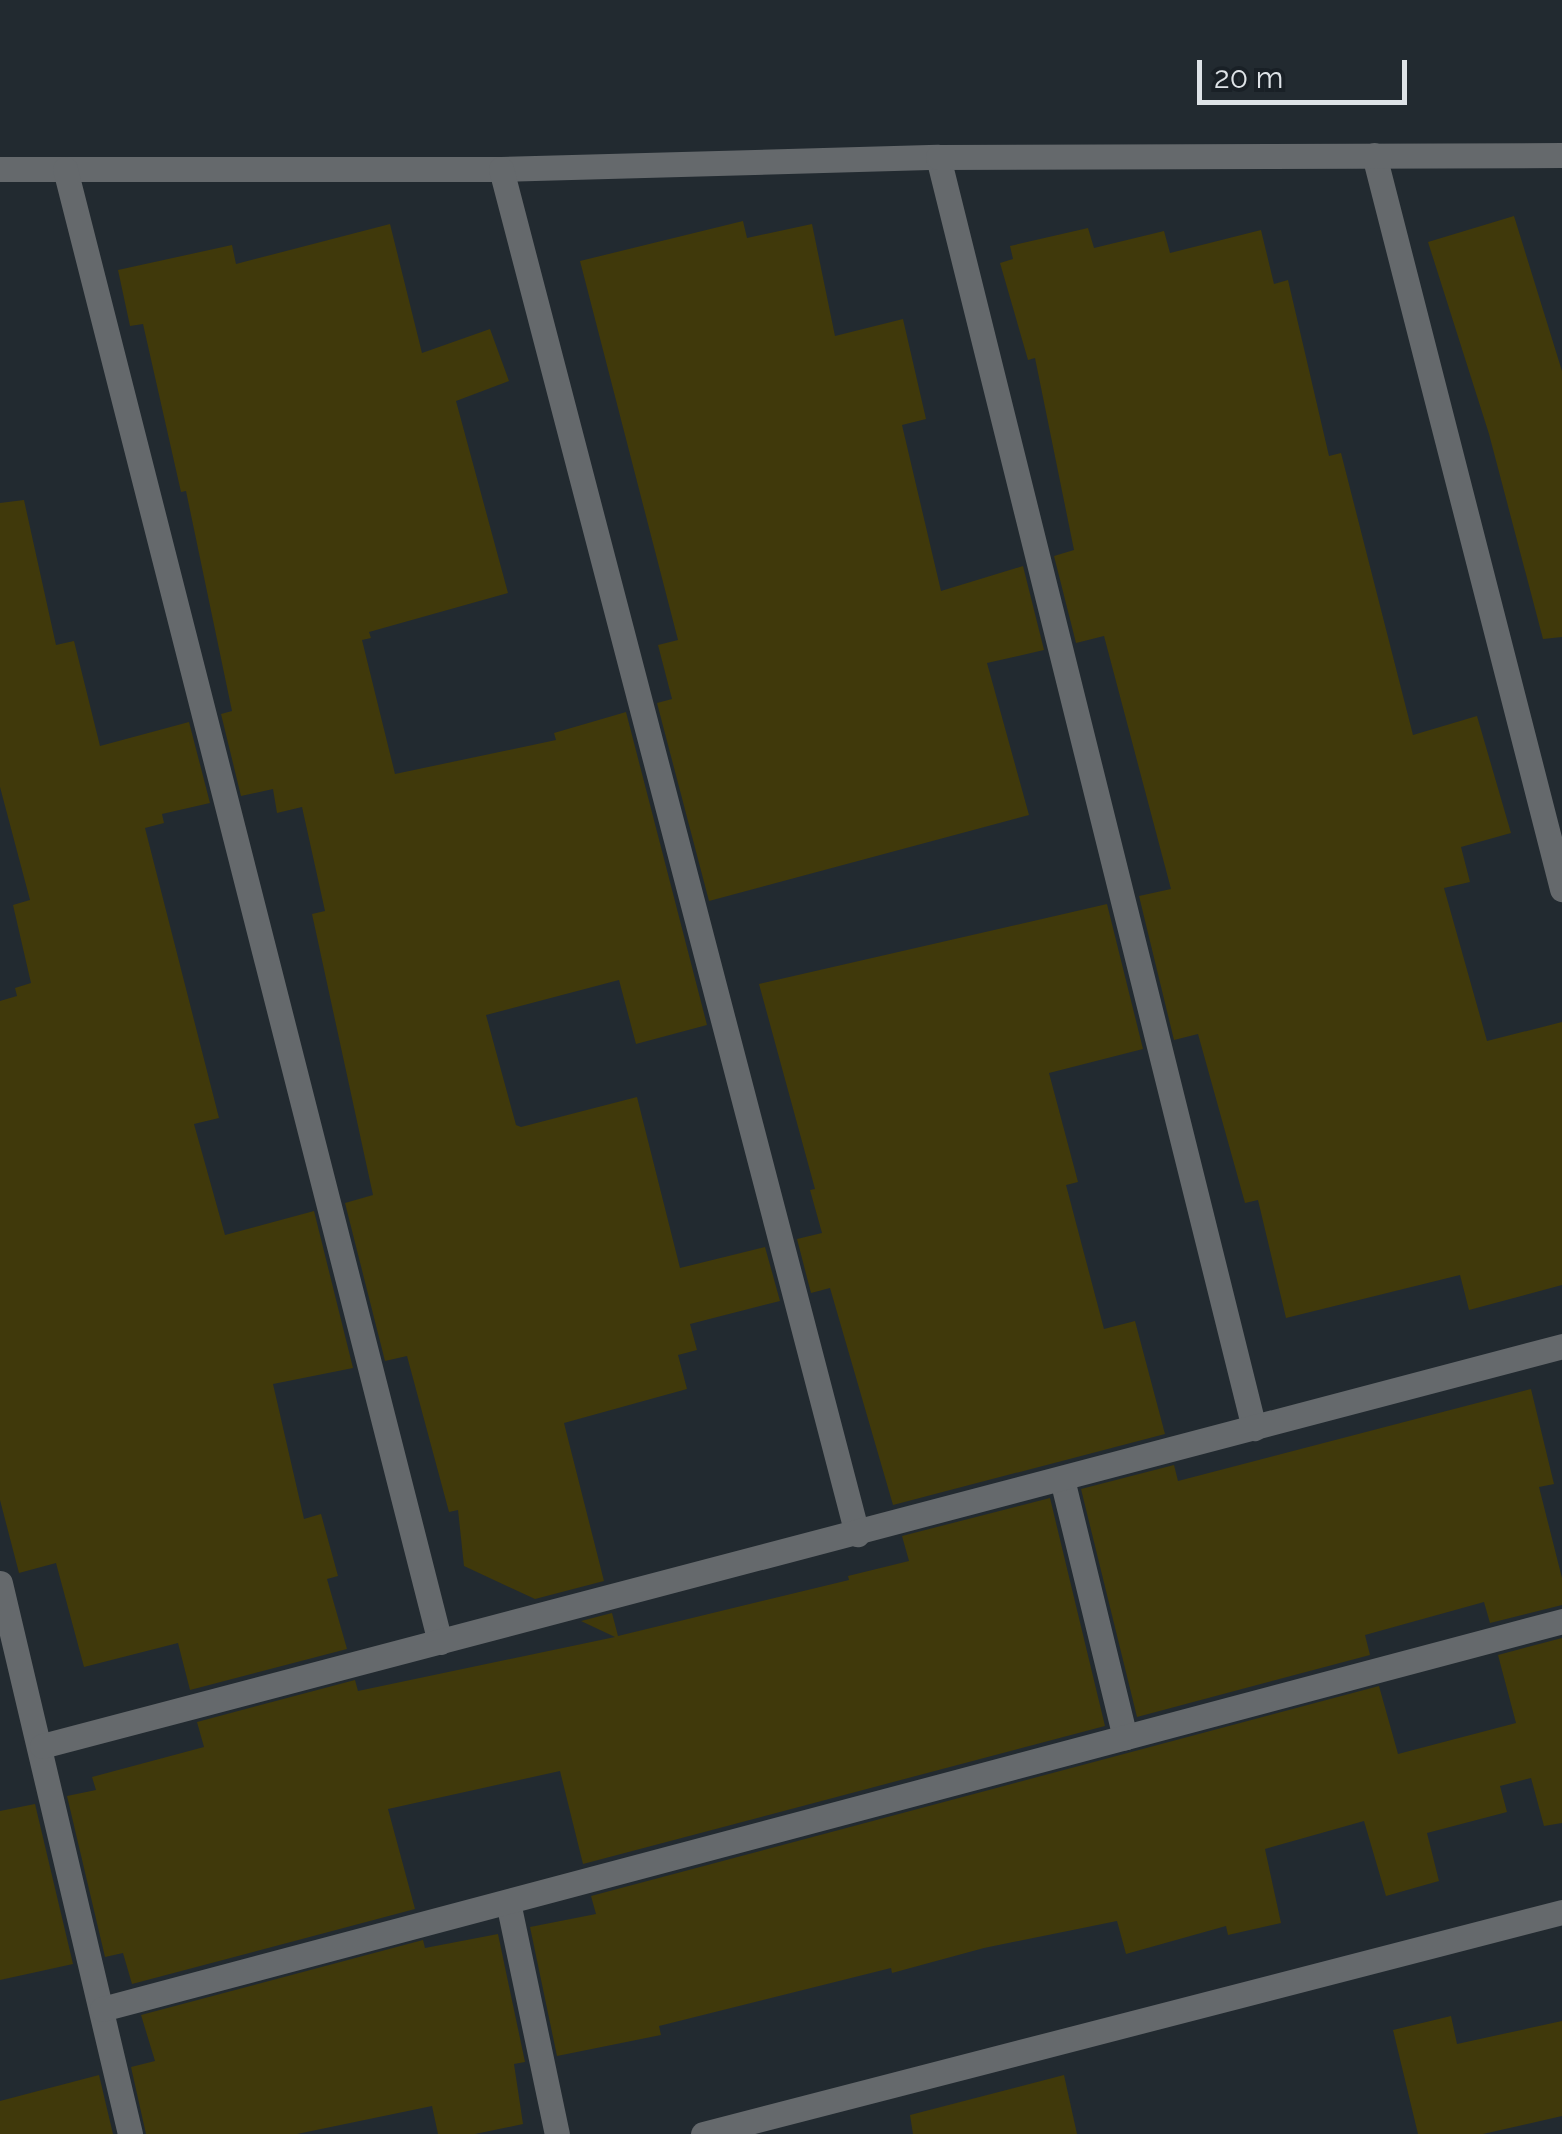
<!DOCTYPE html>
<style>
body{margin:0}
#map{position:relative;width:1562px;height:2134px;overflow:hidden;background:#222a30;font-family:Raleway,sans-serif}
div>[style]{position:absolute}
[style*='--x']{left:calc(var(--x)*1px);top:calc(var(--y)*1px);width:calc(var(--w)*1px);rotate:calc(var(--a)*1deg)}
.building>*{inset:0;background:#40390b}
.minor>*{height:25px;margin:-12.5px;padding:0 12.5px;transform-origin:12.5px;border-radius:12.5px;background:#65696c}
span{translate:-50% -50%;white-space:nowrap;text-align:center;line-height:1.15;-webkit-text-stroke:10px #192026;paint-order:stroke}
.scale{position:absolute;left:1197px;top:60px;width:210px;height:45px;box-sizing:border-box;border:5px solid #dee3e7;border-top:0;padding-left:12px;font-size:30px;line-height:35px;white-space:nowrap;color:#dee3e7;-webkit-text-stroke:8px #192026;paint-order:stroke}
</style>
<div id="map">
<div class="building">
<div style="clip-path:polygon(1514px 216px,1562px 371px,1562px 637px,1543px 639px,1489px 434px,1428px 242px)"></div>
<div style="clip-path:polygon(743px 221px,747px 238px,812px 224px,835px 336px,903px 319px,926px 419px,902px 425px,941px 591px,1023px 566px,1044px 650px,987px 663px,1029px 815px,709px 901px,657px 703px,672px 699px,658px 645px,678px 640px,580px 261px)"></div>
<div style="clip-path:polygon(390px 224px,422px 353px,490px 329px,509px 381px,456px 401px,508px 593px,369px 632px,371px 638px,362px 640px,395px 774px,556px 740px,554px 733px,626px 712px,707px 1025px,636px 1044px,619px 980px,486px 1015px,516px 1125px,521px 1127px,637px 1097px,680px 1268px,765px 1247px,780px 1301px,690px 1324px,697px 1350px,678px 1355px,687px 1389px,564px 1423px,604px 1581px,535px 1599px,464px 1566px,458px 1510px,449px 1512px,407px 1356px,385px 1361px,345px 1203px,373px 1195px,312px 914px,325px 911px,302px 807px,277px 813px,273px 789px,241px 796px,221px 714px,232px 711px,186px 491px,181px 492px,143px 324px,130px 326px,118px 270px,232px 245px,236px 264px)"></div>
<div style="clip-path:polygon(1088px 228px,1094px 248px,1164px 231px,1170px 253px,1261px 230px,1274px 284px,1288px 280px,1329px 456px,1341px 453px,1413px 735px,1477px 716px,1511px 833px,1461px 847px,1470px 882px,1444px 888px,1487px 1041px,1562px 1022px,1562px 1285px,1469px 1310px,1460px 1275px,1286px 1318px,1258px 1200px,1245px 1203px,1198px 1034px,1174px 1040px,1139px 896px,1171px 889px,1104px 636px,1076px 643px,1054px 556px,1074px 550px,1035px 358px,1028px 360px,1000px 263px,1013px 259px,1010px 246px)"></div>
<div style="clip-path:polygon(24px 500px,56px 645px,74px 641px,100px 746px,189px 722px,210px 803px,162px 814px,164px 823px,145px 828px,219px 1118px,194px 1124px,225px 1235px,314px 1211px,353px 1368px,273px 1384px,304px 1519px,321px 1514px,338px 1576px,327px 1579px,347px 1649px,190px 1690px,178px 1643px,84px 1667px,56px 1563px,19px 1573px,0 1500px,0 1001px,17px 996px,15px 988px,31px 983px,13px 905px,30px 900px,0 787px,0 503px)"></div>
<div style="clip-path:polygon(1107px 904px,1143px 1049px,1049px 1073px,1078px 1182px,1066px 1185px,1104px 1329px,1135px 1321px,1165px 1434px,893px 1505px,830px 1288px,811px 1293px,797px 1239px,822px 1233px,810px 1190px,815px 1189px,759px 984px)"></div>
<div style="clip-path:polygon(1531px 1389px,1554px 1484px,1539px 1487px,1562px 1578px,1562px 1605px,1490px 1623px,1484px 1602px,1365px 1635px,1370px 1655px,1137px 1717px,1081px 1489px,1174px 1465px,1178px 1481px)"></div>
<div style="clip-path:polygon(1050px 1498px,1105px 1726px,583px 1864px,560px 1771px,388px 1809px,415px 1909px,132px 1984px,123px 1953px,105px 1957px,67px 1796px,96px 1790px,92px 1777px,204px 1747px,197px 1722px,355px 1680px,358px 1691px,615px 1637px,581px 1621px,612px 1613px,618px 1636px,849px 1580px,848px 1576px,909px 1561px,902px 1536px)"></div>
<div style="clip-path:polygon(1562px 1638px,1562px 1823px,1544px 1826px,1531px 1778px,1500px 1786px,1507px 1812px,1427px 1833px,1439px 1881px,1386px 1896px,1364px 1821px,1265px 1849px,1281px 1923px,1228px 1935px,1226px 1926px,1126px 1954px,1117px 1921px,984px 1948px,892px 1973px,891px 1968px,659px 2026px,661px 2035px,557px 2056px,530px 1927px,596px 1914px,591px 1896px,1379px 1686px,1398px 1754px,1516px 1723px,1498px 1655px)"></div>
<div style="clip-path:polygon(35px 1804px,73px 1964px,0 1980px,0 1811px)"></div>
<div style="clip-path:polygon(498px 1934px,525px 2062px,514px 2064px,523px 2124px,475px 2134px,438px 2134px,432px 2106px,297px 2134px,146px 2134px,131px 2067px,155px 2061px,141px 2015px,423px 1940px,425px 1948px)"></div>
<div style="clip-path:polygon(1451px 2016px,1457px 2044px,1562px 2021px,1562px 2116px,1483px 2134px,1418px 2134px,1393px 2030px)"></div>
<div style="clip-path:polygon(99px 2075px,113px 2134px,0 2134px,0 2101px)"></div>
<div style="clip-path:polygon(1064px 2075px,1077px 2134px,913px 2134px,910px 2115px)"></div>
</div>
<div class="minor">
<div style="--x:1374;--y:155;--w:758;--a:75.63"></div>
<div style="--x:938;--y:157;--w:1310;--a:76.04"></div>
<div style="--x:0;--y:169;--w:501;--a:0"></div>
<div style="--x:501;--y:169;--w:437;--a:-1.6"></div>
<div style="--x:938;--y:157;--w:624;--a:-0.18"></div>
<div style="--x:65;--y:169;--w:1520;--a:75.72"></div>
<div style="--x:501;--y:169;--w:1411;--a:75.38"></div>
<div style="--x:1062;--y:1479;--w:266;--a:76.3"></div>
<div style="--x:0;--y:1583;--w:566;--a:76.72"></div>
<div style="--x:42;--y:1746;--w:1572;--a:-14.74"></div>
<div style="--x:508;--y:1902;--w:237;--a:78.1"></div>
<div style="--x:102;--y:2009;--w:1511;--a:-14.88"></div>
<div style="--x:703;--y:2134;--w:887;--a:-14.49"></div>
</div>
<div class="scale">20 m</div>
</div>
